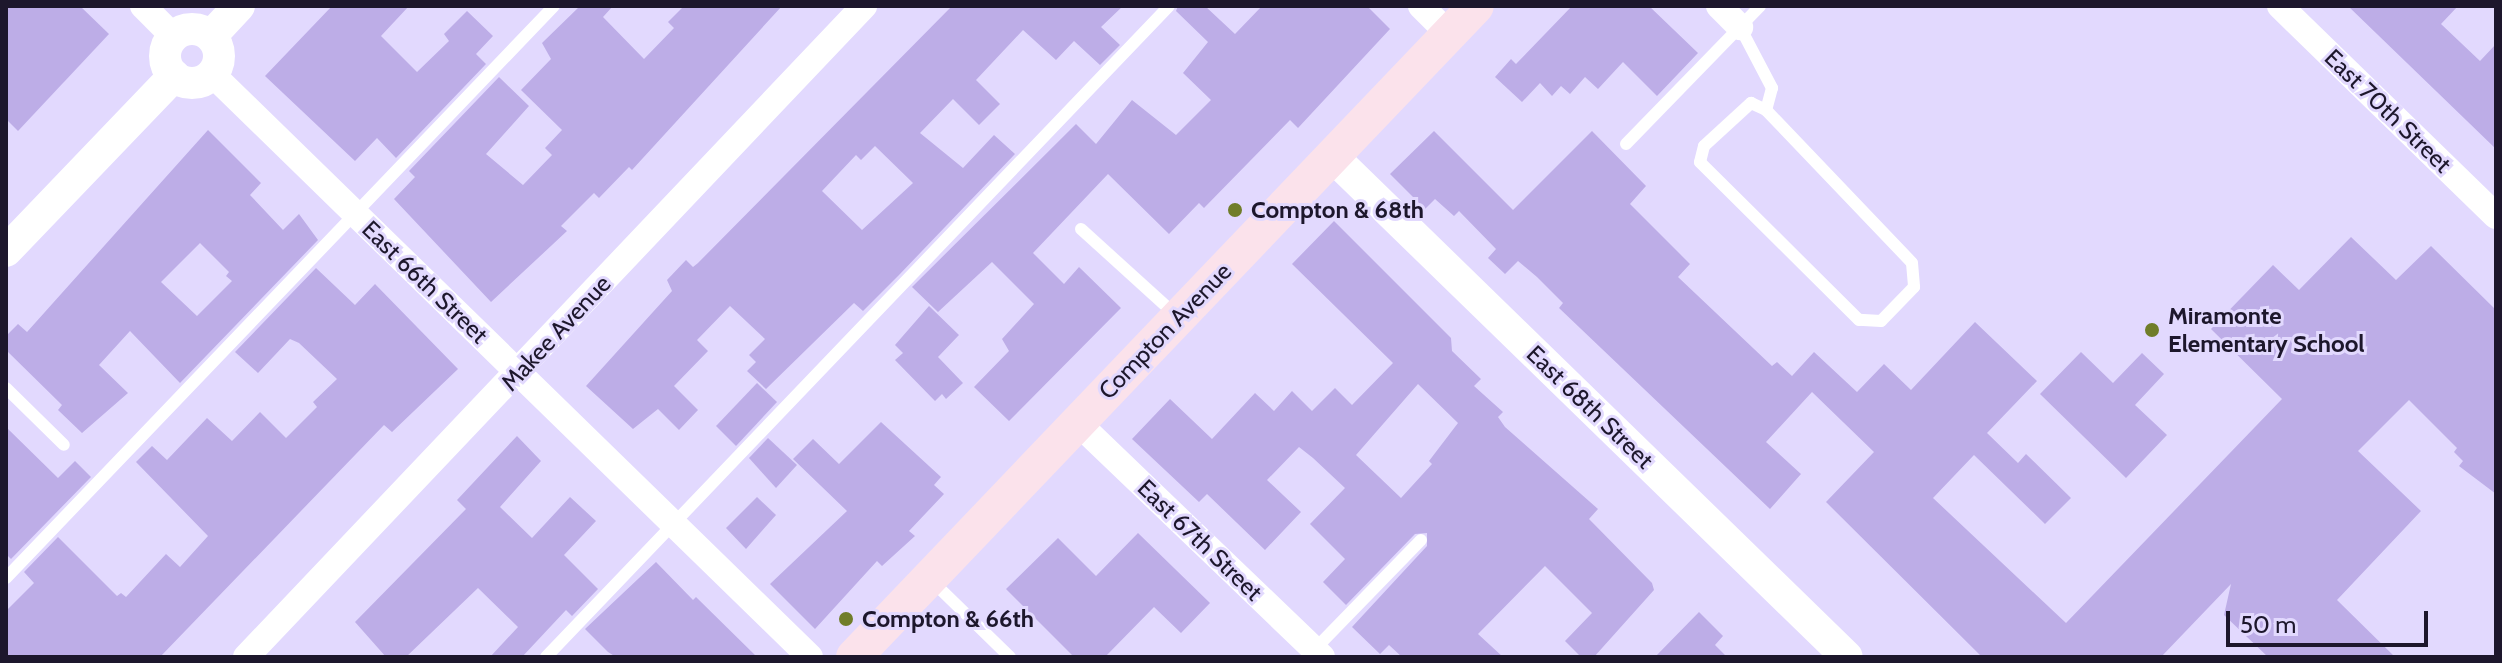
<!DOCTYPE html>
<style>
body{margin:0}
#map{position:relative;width:2502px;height:663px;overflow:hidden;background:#e2d9fe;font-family:Cabin,sans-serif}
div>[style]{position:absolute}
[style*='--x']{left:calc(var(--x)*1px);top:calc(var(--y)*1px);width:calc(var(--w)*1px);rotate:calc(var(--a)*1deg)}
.building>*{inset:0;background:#bdade7}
.service>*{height:12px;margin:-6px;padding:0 6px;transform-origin:6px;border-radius:6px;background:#fff}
.minor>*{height:26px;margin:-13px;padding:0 13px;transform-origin:13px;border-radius:13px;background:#fff}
.tertiary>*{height:32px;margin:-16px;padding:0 16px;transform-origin:16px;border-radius:16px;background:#fff}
.tertiary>.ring{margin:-16px;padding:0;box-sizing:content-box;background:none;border:32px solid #fff;border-radius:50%}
.secondary>*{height:36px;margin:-18px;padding:0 18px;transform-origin:18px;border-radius:18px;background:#fbe2eb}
.dots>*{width:22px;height:22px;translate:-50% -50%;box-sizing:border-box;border:4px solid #e2d9fe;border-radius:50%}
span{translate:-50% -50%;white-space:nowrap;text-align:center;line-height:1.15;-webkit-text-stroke:6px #e2d9fe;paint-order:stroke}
.street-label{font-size:24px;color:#1d172c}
.poi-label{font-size:24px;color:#1d172c;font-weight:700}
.left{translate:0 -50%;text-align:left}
.frame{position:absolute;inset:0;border:8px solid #1d172c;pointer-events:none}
.scale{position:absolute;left:2226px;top:611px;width:202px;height:36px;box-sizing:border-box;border:4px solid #1d172c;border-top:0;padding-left:10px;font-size:24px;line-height:28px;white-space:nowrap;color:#1d172c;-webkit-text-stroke:6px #e2d9fe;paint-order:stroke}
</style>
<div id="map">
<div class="building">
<div style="clip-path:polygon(6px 6px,80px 6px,109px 34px,18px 131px,6px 119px)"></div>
<div style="clip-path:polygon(332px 6px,409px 6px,381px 36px,417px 72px,449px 41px,444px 34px,467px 11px,493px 36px,476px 54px,486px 64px,396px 158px,377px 138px,355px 161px,265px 76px)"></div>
<div style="clip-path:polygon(580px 6px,613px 6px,603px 17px,644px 59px,674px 28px,668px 22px,684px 6px,782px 6px,632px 170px,629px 167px,599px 198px,594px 193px,561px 226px,567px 231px,491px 302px,394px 199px,415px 177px,409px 171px,499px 77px,529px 106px,486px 154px,523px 185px,552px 155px,545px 148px,562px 130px,521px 90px,551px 59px,542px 43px)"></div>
<div style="clip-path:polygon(evenodd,952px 6px,1123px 6px,1101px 27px,1120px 45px,1100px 65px,1074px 41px,1056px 60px,1023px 30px,976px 80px,1000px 104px,979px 125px,953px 99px,920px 133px,963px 168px,994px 135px,1015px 154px,899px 275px,863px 311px,854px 303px,766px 389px,747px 371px,756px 362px,749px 355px,765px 339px,730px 306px,697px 340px,708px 351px,674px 386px,698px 410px,679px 430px,658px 409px,633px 429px,586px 386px,672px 291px,667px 280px,686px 260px,693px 267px,698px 263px,952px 6px,875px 146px,913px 183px,862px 230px,822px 191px,856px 155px,861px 160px,875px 146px)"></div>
<div style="clip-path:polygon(1178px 6px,1205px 6px,1235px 34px,1262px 6px,1367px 6px,1390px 29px,1298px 128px,1290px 120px,1204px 208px,1199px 203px,1169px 234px,1108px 174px,1033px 253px,1064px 284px,1079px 267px,1121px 308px,1009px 421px,974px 387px,1009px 351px,1002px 339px,1034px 304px,992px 262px,938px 312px,912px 287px,1076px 124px,1096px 144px,1132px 100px,1176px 135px,1211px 100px,1183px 73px,1208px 42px,1176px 11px)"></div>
<div style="clip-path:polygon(1572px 6px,1649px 6px,1698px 53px,1657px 96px,1623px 62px,1598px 89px,1585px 77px,1570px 94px,1561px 86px,1552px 96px,1540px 83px,1522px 102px,1495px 77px,1511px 59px,1516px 64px)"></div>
<div style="clip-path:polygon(2348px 6px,2458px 6px,2441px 24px,2480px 61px,2496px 44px,2496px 149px)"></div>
<div style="clip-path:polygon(evenodd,208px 130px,261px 183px,250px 195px,283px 230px,299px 214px,318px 240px,180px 383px,130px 331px,99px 365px,128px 393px,82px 433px,58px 410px,62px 405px,6px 350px,6px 336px,18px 324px,27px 332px,208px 130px,200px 243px,229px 272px,226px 276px,232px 281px,197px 316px,161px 282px,200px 243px)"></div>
<div style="clip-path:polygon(1434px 131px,1513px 210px,1592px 131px,1646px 186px,1630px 204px,1690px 264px,1678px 277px,1772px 366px,1777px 362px,1792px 376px,1814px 352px,1857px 392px,1884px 364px,1911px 390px,1975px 322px,2037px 381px,1987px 433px,2018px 463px,2026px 454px,2071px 498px,2045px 524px,1974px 455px,1933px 498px,2066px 623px,2282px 399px,2211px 329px,2273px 265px,2299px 290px,2351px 237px,2396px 280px,2431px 246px,2496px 310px,2496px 494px,2459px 466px,2463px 461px,2454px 452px,2457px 448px,2409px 400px,2358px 451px,2421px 511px,2337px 600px,2395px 657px,2268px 657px,2224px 615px,2231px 584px,2161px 657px,1982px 657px,1826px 502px,1874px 452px,1812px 392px,1766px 442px,1801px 474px,1770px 509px,1559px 308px,1563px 303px,1537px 277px,1518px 261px,1505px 274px,1488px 258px,1496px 249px,1459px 211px,1454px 216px,1435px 199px,1425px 209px,1390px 174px)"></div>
<div style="clip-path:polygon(evenodd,1334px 221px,1451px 338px,1452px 351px,1481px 379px,1474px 386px,1503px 412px,1498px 417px,1505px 427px,1598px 509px,1589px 519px,1652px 583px,1654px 590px,1594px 657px,1581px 657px,1565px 641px,1592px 613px,1545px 566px,1478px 634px,1503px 657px,1402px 657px,1389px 645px,1380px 654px,1352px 627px,1427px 546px,1427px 533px,1415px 534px,1346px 605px,1323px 582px,1345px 559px,1310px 524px,1345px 488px,1313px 458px,1299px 447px,1267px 480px,1301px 512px,1265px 550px,1207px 494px,1199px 502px,1132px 439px,1170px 399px,1212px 439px,1255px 393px,1274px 411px,1292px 391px,1312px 411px,1335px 388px,1352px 405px,1393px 363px,1292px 264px,1334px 221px,1418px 384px,1458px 423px,1429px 461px,1432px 464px,1401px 498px,1356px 455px,1418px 384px)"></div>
<div style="clip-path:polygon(316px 268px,355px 305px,375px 284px,458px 369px,392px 432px,384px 425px,160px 657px,6px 657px,6px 611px,34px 583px,24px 572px,58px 537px,117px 596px,121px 593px,126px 597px,166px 554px,180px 567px,208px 536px,136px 462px,152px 446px,167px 460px,207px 418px,232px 441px,260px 412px,286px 438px,317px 407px,313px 402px,337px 379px,299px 343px,290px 339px,258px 373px,235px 352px)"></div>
<div style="clip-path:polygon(929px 306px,959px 335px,938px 357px,963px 383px,946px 399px,942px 394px,935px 401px,895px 360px,903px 353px,895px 345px)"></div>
<div style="clip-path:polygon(2081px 352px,2113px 383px,2142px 353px,2164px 374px,2135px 405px,2167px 435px,2126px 478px,2040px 394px)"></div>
<div style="clip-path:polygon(757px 383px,777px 402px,736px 446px,716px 426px)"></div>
<div style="clip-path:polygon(881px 422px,941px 477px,934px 485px,944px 494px,909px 531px,915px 536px,882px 566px,877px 561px,815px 629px,770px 584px,847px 511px,793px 459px,813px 439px,839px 464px)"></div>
<div style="clip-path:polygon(6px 427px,58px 478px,75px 461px,91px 477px,11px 559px,6px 554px)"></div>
<div style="clip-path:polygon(517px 436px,541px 461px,500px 507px,532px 538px,570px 497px,596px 521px,564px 555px,598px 589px,572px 616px,566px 610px,522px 657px,490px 657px,518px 627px,478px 588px,406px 657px,386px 657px,355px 622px,466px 509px,457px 500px)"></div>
<div style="clip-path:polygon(768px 438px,797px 465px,776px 488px,749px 458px)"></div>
<div style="clip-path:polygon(757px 497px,776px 515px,746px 549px,726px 528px)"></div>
<div style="clip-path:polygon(1138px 533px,1210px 603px,1181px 633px,1154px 607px,1105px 657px,1074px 657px,1006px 589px,1058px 538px,1096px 576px)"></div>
<div style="clip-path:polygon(656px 562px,693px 600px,696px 597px,757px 657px,616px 657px,608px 652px,585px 629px)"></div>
<div style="clip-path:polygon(1699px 612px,1723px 636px,1715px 645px,1727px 657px,1655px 657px)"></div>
</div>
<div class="service">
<div style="--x:1740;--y:27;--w:69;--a:62.3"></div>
<div style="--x:1772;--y:88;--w:23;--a:105"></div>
<div style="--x:1751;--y:103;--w:17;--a:25"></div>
<div style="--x:1766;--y:110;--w:211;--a:46.3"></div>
<div style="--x:1912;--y:263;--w:24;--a:85"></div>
<div style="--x:1914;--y:287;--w:47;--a:134.1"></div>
<div style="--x:1881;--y:321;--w:22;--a:-177"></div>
<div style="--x:1859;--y:320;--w:224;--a:-135.2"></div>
<div style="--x:1700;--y:162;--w:16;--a:-76"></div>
<div style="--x:1704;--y:146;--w:64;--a:-42.5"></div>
<div style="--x:1626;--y:144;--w:192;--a:-45.8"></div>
<div style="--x:1081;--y:229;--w:128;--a:42.2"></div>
<div style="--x:6;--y:388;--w:81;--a:44.5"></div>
<div style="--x:6;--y:578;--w:792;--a:-46.23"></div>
<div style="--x:932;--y:581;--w:109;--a:44.3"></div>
<div style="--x:1315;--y:649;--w:152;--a:-45.8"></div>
<div style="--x:546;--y:657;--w:901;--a:-46.26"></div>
</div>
<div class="minor">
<div style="--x:143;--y:6;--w:42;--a:45"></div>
<div style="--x:1421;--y:6;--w:40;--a:45"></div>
<div style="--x:1719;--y:6;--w:30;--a:45"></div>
<div style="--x:2280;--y:6;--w:301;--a:44.2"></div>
<div style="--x:212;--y:74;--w:835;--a:44.27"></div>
<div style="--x:1078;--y:423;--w:338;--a:43.8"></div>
<div style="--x:246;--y:657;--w:898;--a:-46.49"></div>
</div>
<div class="tertiary">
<div class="ring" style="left:165px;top:29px;width:22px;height:22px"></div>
<div style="--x:211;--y:36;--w:41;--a:-47"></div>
<div style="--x:1332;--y:156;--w:718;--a:44.21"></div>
<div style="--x:6;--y:251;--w:243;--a:-46.2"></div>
</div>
<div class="secondary">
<div style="--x:854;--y:657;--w:900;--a:-46.31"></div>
</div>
<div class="dots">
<div style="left:1235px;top:210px;background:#707d29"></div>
<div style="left:2152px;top:330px;background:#707d29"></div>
<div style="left:846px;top:619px;background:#707d29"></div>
</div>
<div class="street-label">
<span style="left:2388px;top:111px;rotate:44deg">East 70th Street</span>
<span style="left:425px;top:282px;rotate:44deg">East 66th Street</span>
<span style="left:1165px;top:331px;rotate:-46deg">Compton Avenue</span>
<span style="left:556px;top:333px;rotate:-47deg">Makee Avenue</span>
<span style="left:1590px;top:407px;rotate:44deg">East 68th Street</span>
<span style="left:1200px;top:540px;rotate:44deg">East 67th Street</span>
</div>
<div class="poi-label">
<span class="left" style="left:1251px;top:210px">Compton &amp; 68th</span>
<span class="left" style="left:2168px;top:330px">Miramonte<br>Elementary School</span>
<span class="left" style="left:862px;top:619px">Compton &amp; 66th</span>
</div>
<div class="frame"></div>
<div class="scale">50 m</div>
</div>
